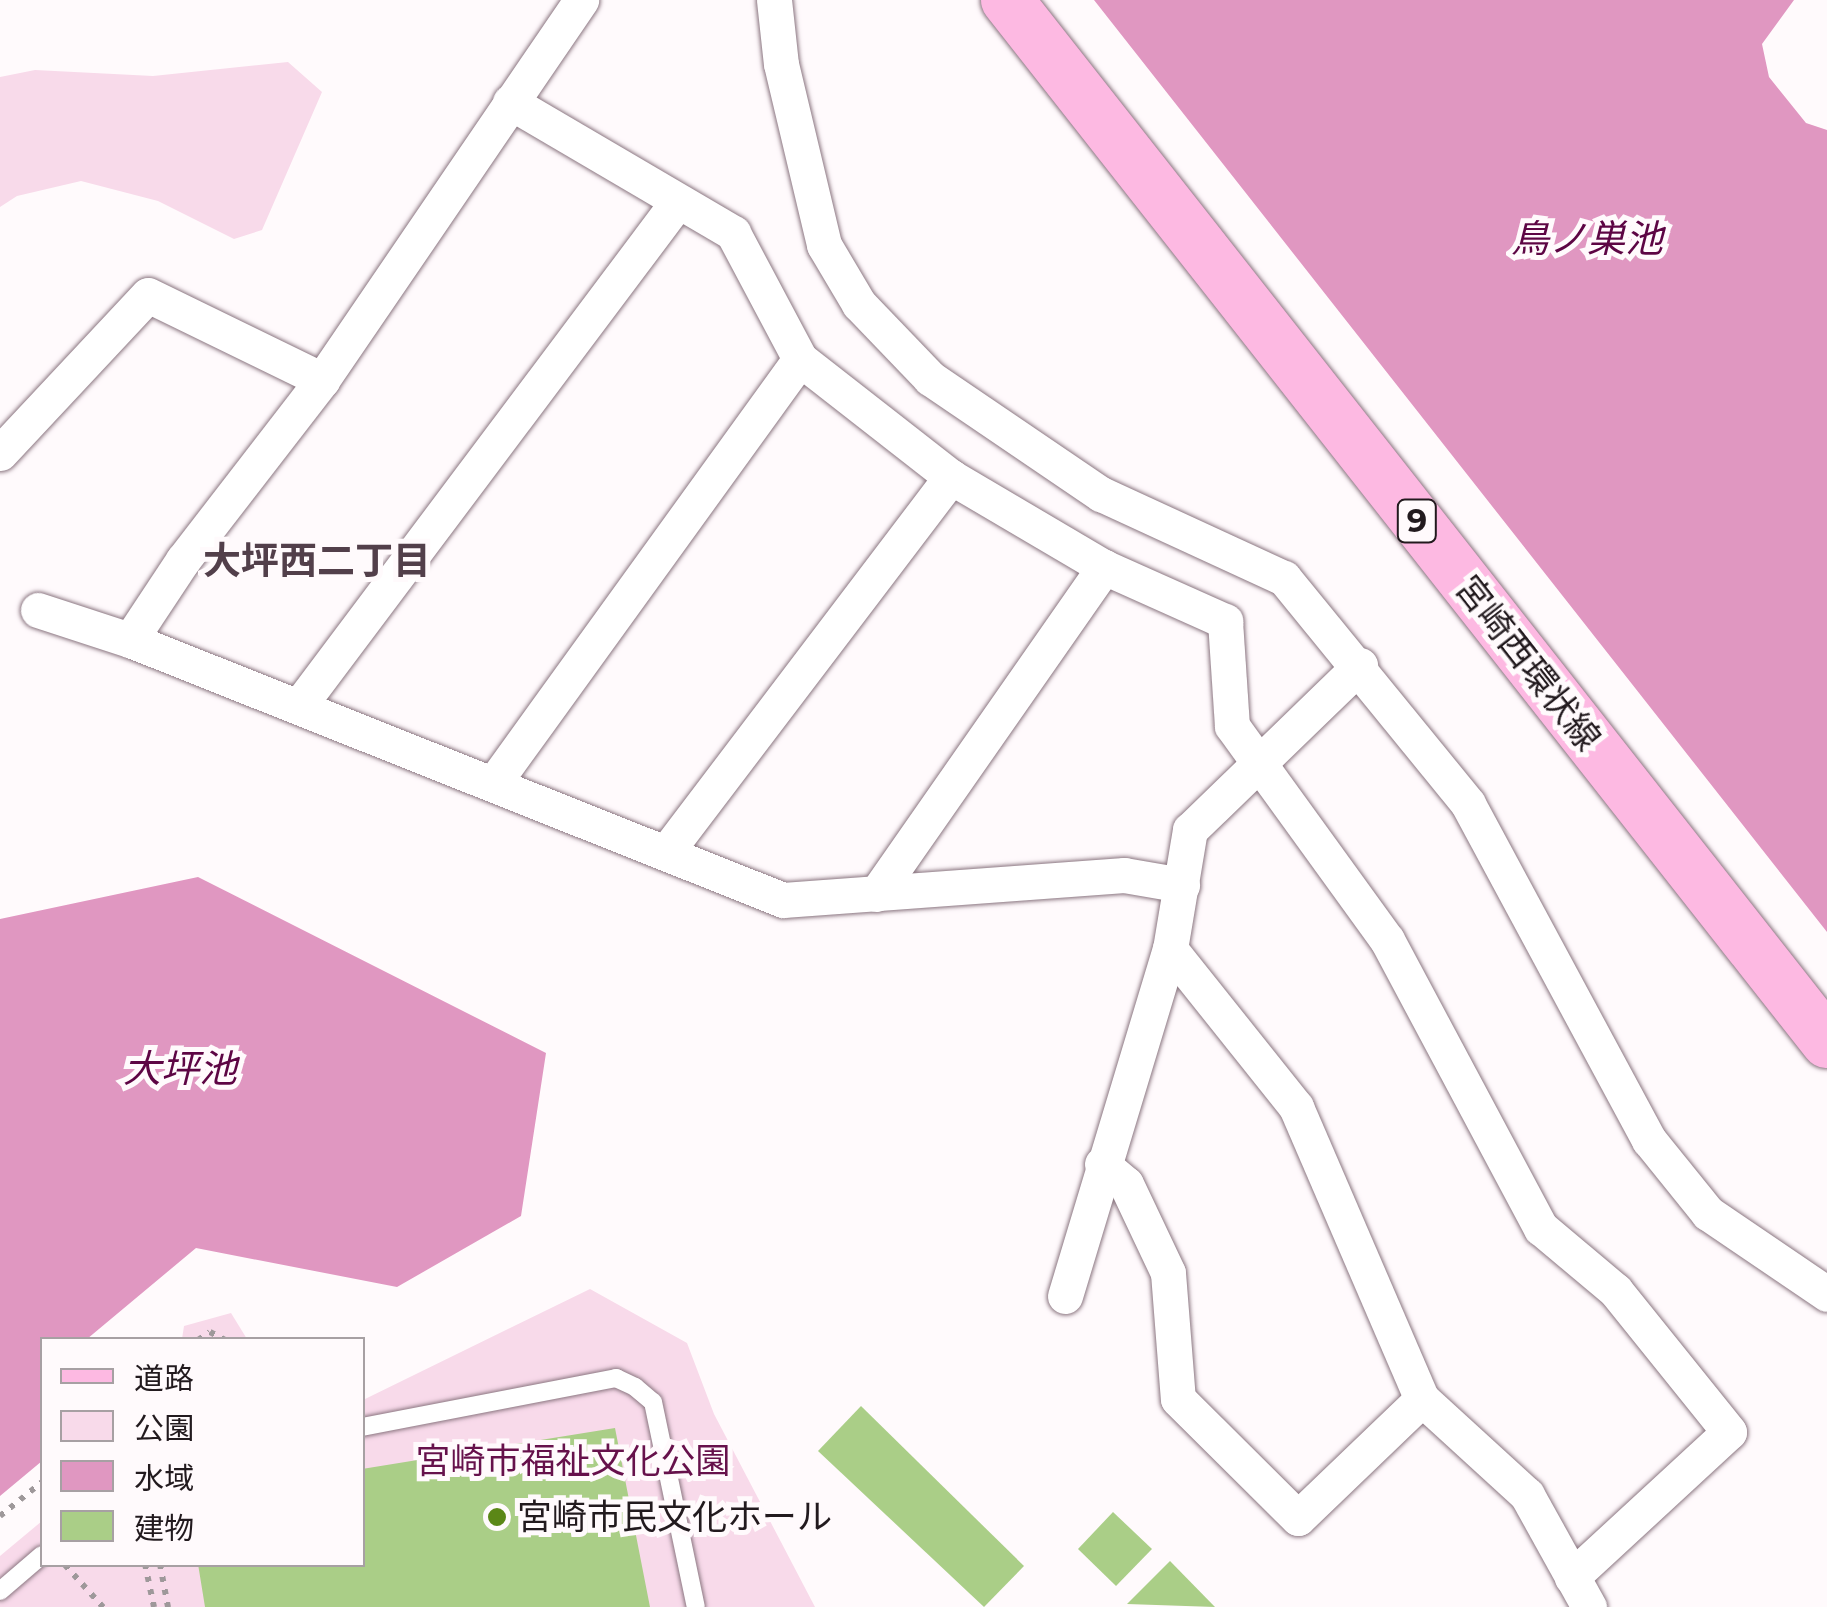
<!DOCTYPE html>
<meta charset="utf-8">
<style>
body{margin:0}
#map{position:relative;width:1827px;height:1607px;overflow:hidden;background:#fffafc;font-family:Montserrat,"Noto Sans JP",sans-serif}
div>[style]{position:absolute}
[style*='--x']{left:calc(var(--x)*1px);top:calc(var(--y)*1px);width:calc(var(--w)*1px);rotate:calc(var(--a)*1deg)}
.green>*{inset:0;background:#f8daea}
.water>*{inset:0;background:#e097c1}
.building>*{inset:0;background:#aace87}
.path>*{height:6px;margin-top:-3px;transform-origin:0;background:repeating-linear-gradient(90deg,#9e989a 0 5px,transparent 0 13px)}
.roads{filter:drop-shadow(0 0 2px #8b7681) drop-shadow(0 0 2px #8b7681)}
.service>*{height:18px;margin:-9px;padding:0 9px;transform-origin:9px;border-radius:9px;background:#fff}
.minor>*{height:35px;margin:-17.5px;padding:0 17.5px;transform-origin:17.5px;border-radius:17.5px;background:#fff}
.primary>*{height:52px;margin:-26px;padding:0 26px;transform-origin:26px;border-radius:26px;background:#fdb9e2}
.dots>*{width:28px;height:28px;translate:-50% -50%;box-sizing:border-box;border:5px solid #fffafc;border-radius:50%}
span{translate:-50% -50%;white-space:nowrap;text-align:center;line-height:1.15;-webkit-text-stroke:10px #fffafc;paint-order:stroke}
.shield-label span{padding:2px 8px;background:#fffafc;border:2px solid;border-radius:8px;-webkit-text-stroke-width:0}
.shield-label{font-size:32px;color:#221a1e;font-weight:700}
.street-label{font-size:35px;color:#221a1e}
.park-label{font-size:35px;color:#66114b}
.poi-label{font-size:35px;color:#221a1e}
.left{translate:0 -50%;text-align:left}
.water-label{font-size:38px;color:#5d0544;font-style:italic}
.neighbourhood-label{font-size:38px;color:#523f4a;font-weight:700}
.legend{position:absolute;left:40px;top:1337px;width:325px;height:230px;box-sizing:border-box;background:#fffafc;border:2px solid #a7a0a3;margin:0;padding:12px 18px;list-style:none;font-size:30px;color:#221a1e}
.legend li{display:flex;align-items:center;gap:20px;height:50px}
.legend b{width:50px;border:2px solid #a7a0a3}
</style>
<div id="map">
<div class="green">
<div style="clip-path:polygon(288px 62px,322px 92px,262px 230px,234px 239px,158px 201px,81px 181px,17px 196px,0 207px,0 77px,35px 70px,153px 76px)"></div>
<div style="clip-path:polygon(590px 1289px,687px 1343px,714px 1414px,815px 1607px,0 1607px,0 1556px,42px 1521px,42px 1564px,362px 1564px,363px 1400px)"></div>
<div style="clip-path:polygon(231px 1313px,247px 1339px,182px 1339px,184px 1326px)"></div>
</div>
<div class="water">
<div style="clip-path:polygon(1094px 0,1794px 0,1762px 44px,1769px 77px,1806px 123px,1827px 130px,1827px 932px)"></div>
<div style="clip-path:polygon(198px 877px,546px 1053px,521px 1216px,397px 1287px,196px 1248px,87px 1339px,42px 1340px,42px 1461px,0 1496px,0 919px)"></div>
</div>
<div class="building">
<div style="clip-path:polygon(861px 1406px,1024px 1566px,984px 1607px,818px 1451px)"></div>
<div style="clip-path:polygon(615px 1428px,650px 1607px,205px 1607px,198px 1564px,362px 1564px,362px 1469px)"></div>
<div style="clip-path:polygon(1113px 1512px,1152px 1549px,1116px 1586px,1078px 1549px)"></div>
<div style="clip-path:polygon(1170px 1561px,1215px 1607px,1127px 1604px)"></div>
</div>
<div class="path">
<div style="--x:198;--y:1340;--w:14;--a:-34"></div>
<div style="--x:210;--y:1332;--w:17;--a:28"></div>
<div style="--x:0;--y:1516;--w:54;--a:-39"></div>
<div style="--x:145;--y:1564;--w:44;--a:78.2"></div>
<div style="--x:160;--y:1564;--w:44;--a:79.5"></div>
<div style="--x:65;--y:1565;--w:57;--a:47.9"></div>
</div>
<div class="roads">
<div class="service">
<div style="--x:362;--y:1427;--w:259;--a:-10.9"></div>
<div style="--x:616;--y:1378;--w:21;--a:25"></div>
<div style="--x:635;--y:1387;--w:23;--a:40"></div>
<div style="--x:653;--y:1402;--w:209;--a:78.2"></div>
<div style="--x:0;--y:1591;--w:55;--a:-40.6"></div>
</div>
<div class="minor">
<div style="--x:774;--y:0;--w:64;--a:83.8"></div>
<div style="--x:781;--y:64;--w:186;--a:76.6"></div>
<div style="--x:824;--y:245;--w:69;--a:59.3"></div>
<div style="--x:859;--y:304;--w:103;--a:46.2"></div>
<div style="--x:930;--y:378;--w:207;--a:34.2"></div>
<div style="--x:1101;--y:494;--w:201;--a:24.7"></div>
<div style="--x:1284;--y:578;--w:291;--a:50.8"></div>
<div style="--x:1468;--y:804;--w:382;--a:61.7"></div>
<div style="--x:1649;--y:1140;--w:94;--a:51.1"></div>
<div style="--x:1708;--y:1213;--w:144;--a:34.2"></div>
<div style="--x:510;--y:102;--w:259;--a:30.4"></div>
<div style="--x:733;--y:233;--w:143;--a:62"></div>
<div style="--x:800;--y:359;--w:192;--a:38"></div>
<div style="--x:951;--y:477;--w:178;--a:30.5"></div>
<div style="--x:1104;--y:567;--w:133;--a:24.1"></div>
<div style="--x:1225;--y:621;--w:105;--a:86.2"></div>
<div style="--x:1232;--y:726;--w:264;--a:54.1"></div>
<div style="--x:1387;--y:940;--w:327;--a:61.9"></div>
<div style="--x:1541;--y:1228;--w:97;--a:40"></div>
<div style="--x:1615;--y:1290;--w:182;--a:51.2"></div>
<div style="--x:1729;--y:1432;--w:214;--a:137.3"></div>
<div style="--x:0;--y:453;--w:216;--a:-46.9"></div>
<div style="--x:148;--y:295;--w:194;--a:26"></div>
<div style="--x:38;--y:610;--w:97;--a:18.1"></div>
<div style="--x:130;--y:640;--w:703;--a:21.71"></div>
<div style="--x:783;--y:900;--w:342;--a:-4.2"></div>
<div style="--x:1124;--y:875;--w:59;--a:9.8"></div>
<div style="--x:130;--y:640;--w:96;--a:-56.5"></div>
<div style="--x:183;--y:560;--w:227;--a:-52.3"></div>
<div style="--x:322;--y:380;--w:460;--a:-55.7"></div>
<div style="--x:299;--y:706;--w:631;--a:-53.11"></div>
<div style="--x:493;--y:784;--w:524;--a:-54.16"></div>
<div style="--x:667;--y:851;--w:470;--a:-52.8"></div>
<div style="--x:876;--y:894;--w:399;--a:-55.1"></div>
<div style="--x:1170;--y:949;--w:202;--a:51.4"></div>
<div style="--x:1296;--y:1107;--w:318;--a:66.7"></div>
<div style="--x:1422;--y:1399;--w:142;--a:42.4"></div>
<div style="--x:1527;--y:1495;--w:128;--a:61"></div>
<div style="--x:1102;--y:1164;--w:31;--a:40"></div>
<div style="--x:1126;--y:1184;--w:98;--a:64.7"></div>
<div style="--x:1168;--y:1273;--w:126;--a:85.5"></div>
<div style="--x:1178;--y:1399;--w:169;--a:44.8"></div>
<div style="--x:1298;--y:1518;--w:172;--a:-43.8"></div>
<div style="--x:1065;--y:1296;--w:363;--a:-73.2"></div>
<div style="--x:1170;--y:949;--w:121;--a:-80.5"></div>
<div style="--x:1190;--y:830;--w:237;--a:-44.1"></div>
</div>
<div class="primary">
<div style="--x:1007;--y:0;--w:1326;--a:51.8"></div>
</div>
</div>
<div class="dots">
<div style="left:497px;top:1517px;background:#5b8717"></div>
</div>
<div class="shield-label">
<span style="left:1417px;top:521px">9</span>
</div>
<div class="street-label">
<span style="left:1528px;top:663px;rotate:52deg">宮崎西環状線</span>
</div>
<div class="park-label">
<span style="left:573px;top:1461px">宮崎市福祉文化公園</span>
</div>
<div class="poi-label">
<span class="left" style="left:517px;top:1517px">宮崎市民文化ホール</span>
</div>
<div class="water-label">
<span style="left:1587px;top:239px">鳥ノ巣池</span>
<span style="left:180px;top:1069px">大坪池</span>
</div>
<div class="neighbourhood-label">
<span style="left:317px;top:561px">大坪西二丁目</span>
</div>
<ul class="legend">
<li><b style="height:12px;background:#fdb9e2"></b>道路</li>
<li><b style="height:28px;background:#f8daea"></b>公園</li>
<li><b style="height:28px;background:#e097c1"></b>水域</li>
<li><b style="height:28px;background:#aace87"></b>建物</li>
</ul>
</div>
